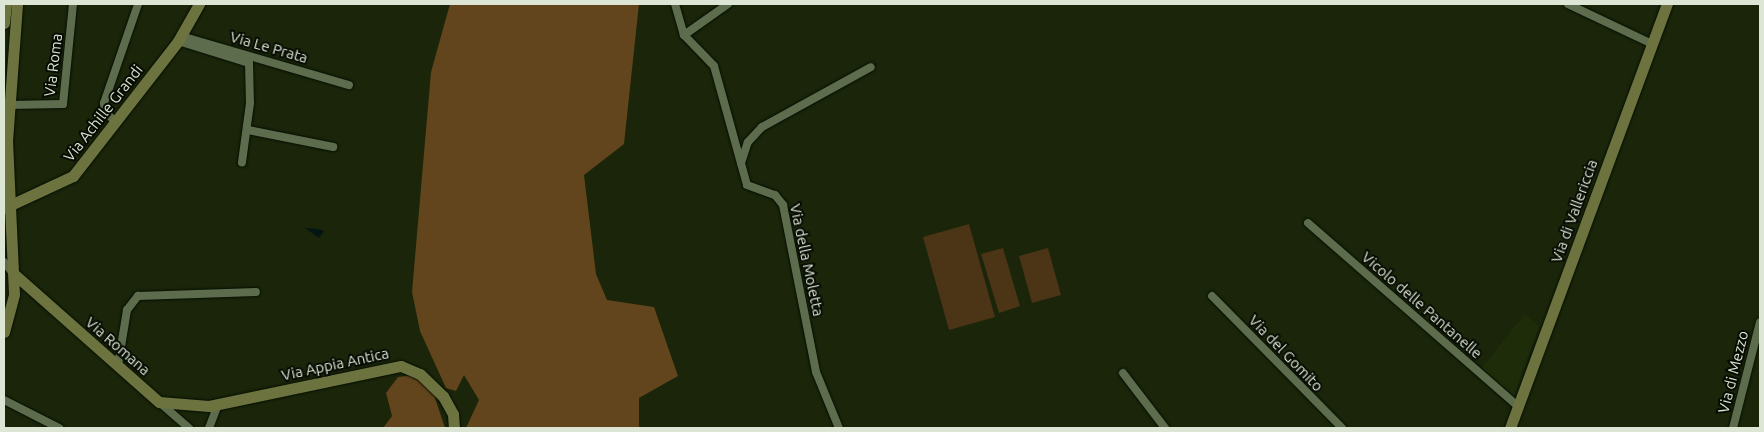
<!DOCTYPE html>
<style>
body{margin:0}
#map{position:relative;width:1764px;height:432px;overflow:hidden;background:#1a250a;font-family:Ubuntu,sans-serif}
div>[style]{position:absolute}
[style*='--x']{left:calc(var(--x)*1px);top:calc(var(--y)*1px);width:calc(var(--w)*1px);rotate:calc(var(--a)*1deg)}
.built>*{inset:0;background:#1e2c0a}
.green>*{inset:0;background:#4b3516}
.forest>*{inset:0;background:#62451c}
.water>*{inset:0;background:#031613}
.roads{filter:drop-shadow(0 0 1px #050e00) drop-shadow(0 0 1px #050e00)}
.street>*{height:8px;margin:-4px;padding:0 4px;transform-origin:4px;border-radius:4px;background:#5e6c4e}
.secondary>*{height:11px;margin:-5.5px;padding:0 5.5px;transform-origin:5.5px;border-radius:5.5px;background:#6d733f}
span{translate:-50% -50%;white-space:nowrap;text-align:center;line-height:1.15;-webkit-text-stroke:4px #070c03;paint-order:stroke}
.street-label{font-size:15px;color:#dde5d4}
.frame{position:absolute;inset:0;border:5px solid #dde5d4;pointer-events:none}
</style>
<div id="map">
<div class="built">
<div style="clip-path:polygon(1525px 314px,1539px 326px,1513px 399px,1479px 371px)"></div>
</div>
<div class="green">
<div style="clip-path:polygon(969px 224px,995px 317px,949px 330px,923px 237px)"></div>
<div style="clip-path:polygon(1003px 248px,1020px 306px,999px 313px,981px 254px)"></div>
<div style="clip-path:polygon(1048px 248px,1061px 295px,1032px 303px,1019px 256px)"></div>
</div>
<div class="forest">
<div style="clip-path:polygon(450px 4px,639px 4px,624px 144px,584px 175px,596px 274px,607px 300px,654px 307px,678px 376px,639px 398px,639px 428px,466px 428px,479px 400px,464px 375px,456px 391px,446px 388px,420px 331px,412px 292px,431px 72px)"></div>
<div style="clip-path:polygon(414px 375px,434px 395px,445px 428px,383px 428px,392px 416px,386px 393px,398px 377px)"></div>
</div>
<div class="water">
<div style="clip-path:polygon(305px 228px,318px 229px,324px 231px,319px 238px)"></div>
</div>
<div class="roads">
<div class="street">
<div style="--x:675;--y:4;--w:32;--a:74"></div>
<div style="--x:728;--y:4;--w:54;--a:144.8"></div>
<div style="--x:684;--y:35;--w:43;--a:45.9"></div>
<div style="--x:714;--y:66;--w:123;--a:74.5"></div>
<div style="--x:747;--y:185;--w:30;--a:20"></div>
<div style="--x:775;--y:195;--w:13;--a:51"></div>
<div style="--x:783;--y:205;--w:170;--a:78.8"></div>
<div style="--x:816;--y:372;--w:61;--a:67.7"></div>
<div style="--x:1568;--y:4;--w:91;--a:25.4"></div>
<div style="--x:181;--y:36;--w:175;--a:16.3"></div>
<div style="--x:178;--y:41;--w:74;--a:17.2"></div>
<div style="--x:249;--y:63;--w:40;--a:88.6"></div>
<div style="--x:250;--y:103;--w:60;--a:97.7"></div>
<div style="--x:8;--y:105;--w:55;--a:-1"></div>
<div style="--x:63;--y:104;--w:100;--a:-84.3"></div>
<div style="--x:116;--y:122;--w:15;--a:-138"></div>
<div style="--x:105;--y:112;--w:9;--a:-96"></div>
<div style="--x:104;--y:103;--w:105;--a:-71"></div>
<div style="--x:248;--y:130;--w:87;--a:11.3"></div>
<div style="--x:741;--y:163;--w:22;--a:-72"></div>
<div style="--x:748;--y:142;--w:21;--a:-47"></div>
<div style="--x:762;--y:127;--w:124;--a:-28.8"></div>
<div style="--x:1308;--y:223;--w:279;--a:41.1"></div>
<div style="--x:4;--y:262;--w:14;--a:51"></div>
<div style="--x:1212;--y:296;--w:185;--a:45.4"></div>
<div style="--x:118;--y:365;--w:56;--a:-80.7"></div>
<div style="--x:127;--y:310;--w:18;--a:-52"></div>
<div style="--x:138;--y:296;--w:118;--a:-1.9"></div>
<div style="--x:1123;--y:373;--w:69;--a:52.6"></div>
<div style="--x:4;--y:400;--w:62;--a:27"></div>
<div style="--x:159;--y:402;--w:40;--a:41"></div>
<div style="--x:209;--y:428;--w:25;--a:-69"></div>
<div style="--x:1733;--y:428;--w:109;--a:-75.7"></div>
</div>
<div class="secondary">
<div style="--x:4;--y:23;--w:19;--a:-84"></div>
<div style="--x:4;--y:208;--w:76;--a:-24.9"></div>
<div style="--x:73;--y:176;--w:171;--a:-52.1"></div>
<div style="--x:178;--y:41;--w:43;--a:-60.4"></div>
<div style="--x:13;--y:273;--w:195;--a:41.5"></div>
<div style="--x:159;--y:402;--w:50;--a:4.6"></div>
<div style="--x:209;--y:406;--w:196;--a:-11.8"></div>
<div style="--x:401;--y:366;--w:21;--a:23"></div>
<div style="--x:420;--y:374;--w:32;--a:44"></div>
<div style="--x:443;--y:396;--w:21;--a:61"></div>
<div style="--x:453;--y:414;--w:14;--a:86"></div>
<div style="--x:4;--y:332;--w:39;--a:-75"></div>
<div style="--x:14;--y:294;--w:153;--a:-92.6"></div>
<div style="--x:7;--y:141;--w:137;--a:-85.8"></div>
<div style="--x:1510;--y:428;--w:452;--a:-69.7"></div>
</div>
</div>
<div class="street-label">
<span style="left:269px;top:47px;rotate:16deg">Via Le Prata</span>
<span style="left:53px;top:65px;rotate:-83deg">Via Roma</span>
<span style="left:103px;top:113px;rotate:-52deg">Via Achille Grandi</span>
<span style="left:1574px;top:211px;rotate:-70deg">Via di Vallericcia</span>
<span style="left:807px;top:260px;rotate:78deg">Via della Moletta</span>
<span style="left:1422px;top:305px;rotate:41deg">Vicolo delle Pantanelle</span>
<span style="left:118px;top:346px;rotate:41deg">Via Romana</span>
<span style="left:1286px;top:353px;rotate:46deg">Via del Gomito</span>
<span style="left:335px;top:364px;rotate:-12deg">Via Appia Antica</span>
<span style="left:1733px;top:372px;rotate:-76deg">Via di Mezzo</span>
</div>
<div class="frame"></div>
</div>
